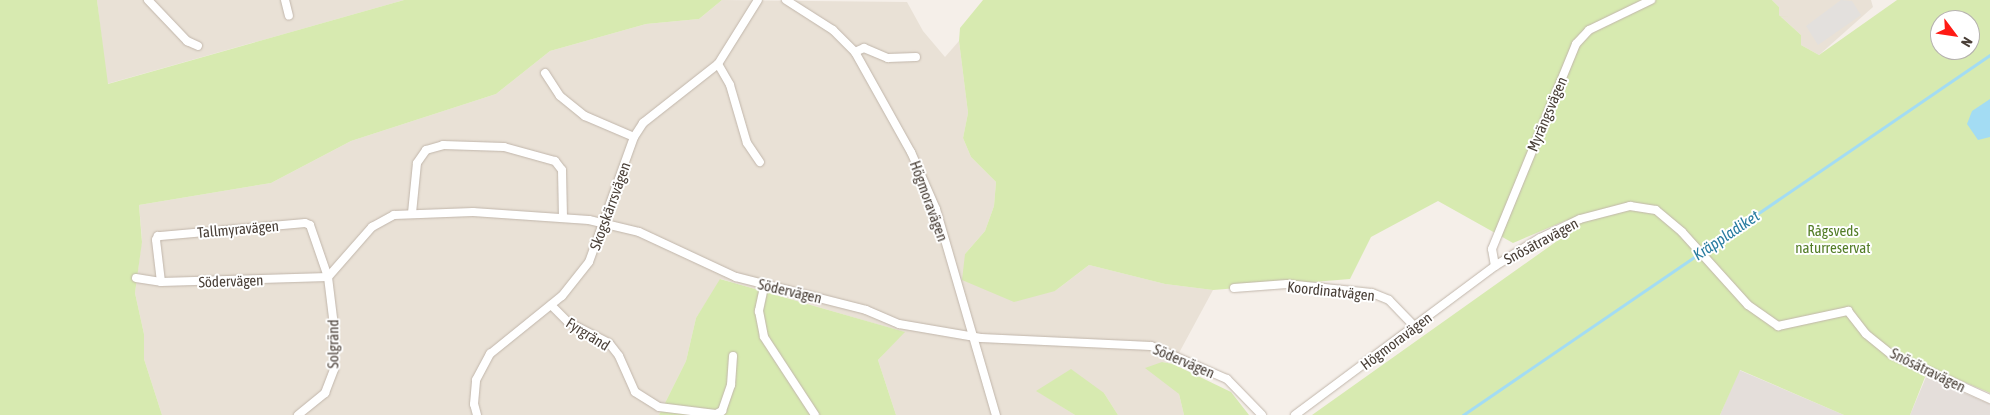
<!DOCTYPE html>
<meta charset="utf-8">
<style>
body{margin:0}
#map{position:relative;width:1990px;height:415px;overflow:hidden;background:#f5efe9;font-family:"Asap Condensed",sans-serif}
div>[style]{position:absolute}
[style*='--x']{left:calc(var(--x)*1px);top:calc(var(--y)*1px);width:calc(var(--w)*1px);rotate:calc(var(--a)*1deg)}
.residential>*{inset:0;background:#e9e1d6}
.industrial>*{inset:0;background:#e4deda}
.green>*{inset:0;background:#d7eab0}
.parking>*{inset:0;background:#e3e0dd}
.water>*{inset:0;background:#a3dcf3}
.stream>*{height:2.5px;margin:-1.25px;padding:0 1.25px;transform-origin:1.25px;border-radius:1.25px;background:#a3dcf3}
.roads{filter:drop-shadow(0 0 1px #c1b6ab) drop-shadow(0 0 1px #c1b6ab)}
.minor>*{height:8px;margin:-4px;padding:0 4px;transform-origin:4px;border-radius:4px;background:#fff}
span{translate:-50% -50%;white-space:nowrap;text-align:center;line-height:1.15;-webkit-text-stroke:4px #fff;paint-order:stroke}
.street-label{font-size:15px;color:#493f37}
.park-label{font-size:15px;color:#537d27}
.water-label{font-size:16px;color:#287ca0;font-style:italic}
.north{position:absolute;left:1930px;top:10px;width:50px;height:50px;box-sizing:border-box;background:#fff;border:1px solid #b6b2af;border-radius:50%;rotate:121deg;font-size:14px;font-weight:700;line-height:20px;text-align:center;color:#493f37}
.north::after{content:'';display:block;margin:auto;width:18px;height:22px;background:#ff1b15;clip-path:polygon(50% 0,100% 100%,50% 72%,0 100%)}
</style>
<div id="map">
<div class="residential">
<div style="clip-path:polygon(97px 0,404px 0,107px 84px)"></div>
<div style="clip-path:polygon(722px 0,907px 2px,923px 31px,945px 57px,959px 41px,968px 113px,963px 138px,971px 157px,996px 182px,994px 206px,985px 231px,965px 254px,1055px 291px,1089px 265px,1165px 284px,1213px 290px,1173px 364px,1162px 362px,1179px 394px,1184px 415px,1118px 415px,1104px 393px,1037px 391px,1075px 415px,896px 415px,878px 360px,904px 332px,721px 279px,696px 318px,686px 361px,659px 415px,162px 415px,144px 359px,144px 334px,135px 293px,142px 239px,139px 205px,271px 183px,351px 141px,496px 94px,550px 51px,646px 24px,699px 19px)"></div>
<div style="clip-path:polygon(1772px 0,1871px 0,1873px 7px,1819px 55px,1801px 45px,1801px 35px,1779px 15px,1779px 7px)"></div>
</div>
<div class="industrial">
<div style="clip-path:polygon(1739px 370px,1844px 415px,1720px 415px)"></div>
<div style="clip-path:polygon(1926px 377px,1990px 404px,1990px 415px,1910px 415px)"></div>
</div>
<div class="green">
<div style="clip-path:polygon(0 0,97px 0,108px 84px,404px 0,722px 0,699px 19px,646px 24px,550px 51px,496px 94px,351px 141px,271px 183px,139px 205px,142px 242px,135px 293px,144px 334px,144px 359px,162px 415px,0 415px)"></div>
<div style="clip-path:polygon(evenodd,983px 0,1772px 0,1779px 7px,1779px 15px,1801px 35px,1801px 45px,1819px 55px,1897px 0,1990px 0,1990px 393px,1929px 367px,1910px 415px,1844px 415px,1740px 370px,1720px 415px,1312px 415px,1574px 229px,1567px 220px,1513px 243px,1438px 201px,1371px 237px,1350px 279px,1213px 290px,1165px 284px,1089px 265px,1055px 291px,1014px 302px,962px 280px,965px 254px,985px 231px,994px 206px,996px 182px,971px 157px,963px 138px,968px 113px,959px 41px,960px 28px,983px 0,1940px 20px,1970px 20px,1970px 50px,1940px 50px,1940px 20px)"></div>
<div style="clip-path:polygon(720px 279px,905px 332px,878px 360px,896px 415px,659px 415px,686px 361px,696px 318px)"></div>
<div style="clip-path:polygon(1162px 362px,1173px 364px,1231px 392px,1249px 415px,1184px 415px,1179px 394px,1145px 368px)"></div>
<div style="clip-path:polygon(1071px 369px,1104px 393px,1118px 415px,1075px 415px,1036px 391px)"></div>
</div>
<div class="parking">
<div style="clip-path:polygon(1841px 0,1852px 1px,1861px 15px,1818px 45px,1806px 26px)"></div>
</div>
<div class="water">
<div style="clip-path:polygon(1990px 99px,1990px 137px,1978px 140px,1967px 124px,1972px 111px)"></div>
</div>
<div class="stream">
<div style="--x:1463;--y:415;--w:638;--a:-34.34"></div>
</div>
<div class="roads">
<div class="minor">
<div style="--x:148;--y:0;--w:57;--a:46.4"></div>
<div style="--x:187;--y:41;--w:12;--a:24"></div>
<div style="--x:285;--y:0;--w:16;--a:76"></div>
<div style="--x:786;--y:0;--w:56;--a:32.6"></div>
<div style="--x:833;--y:30;--w:31;--a:45"></div>
<div style="--x:855;--y:52;--w:115;--a:60.8"></div>
<div style="--x:911;--y:152;--w:62;--a:66.3"></div>
<div style="--x:936;--y:209;--w:215;--a:73.8"></div>
<div style="--x:855;--y:52;--w:10;--a:-24"></div>
<div style="--x:864;--y:48;--w:26;--a:23"></div>
<div style="--x:888;--y:58;--w:28;--a:-2"></div>
<div style="--x:718;--y:64;--w:24;--a:60"></div>
<div style="--x:730;--y:85;--w:60;--a:73.7"></div>
<div style="--x:747;--y:143;--w:23;--a:56"></div>
<div style="--x:545;--y:73;--w:27;--a:57"></div>
<div style="--x:560;--y:96;--w:32;--a:39"></div>
<div style="--x:585;--y:116;--w:53;--a:23.2"></div>
<div style="--x:412;--y:213;--w:50;--a:-84.3"></div>
<div style="--x:417;--y:163;--w:16;--a:-55"></div>
<div style="--x:426;--y:150;--w:18;--a:-16"></div>
<div style="--x:443;--y:145;--w:61;--a:1.9"></div>
<div style="--x:504;--y:147;--w:53;--a:15.4"></div>
<div style="--x:555;--y:161;--w:11;--a:52"></div>
<div style="--x:562;--y:170;--w:47;--a:88.8"></div>
<div style="--x:1495;--y:266;--w:17;--a:-100"></div>
<div style="--x:1492;--y:249;--w:222;--a:-67.7"></div>
<div style="--x:1576;--y:44;--w:19;--a:-47"></div>
<div style="--x:1589;--y:30;--w:69;--a:-25.8"></div>
<div style="--x:136;--y:278;--w:25;--a:9"></div>
<div style="--x:161;--y:282;--w:167;--a:-1.7"></div>
<div style="--x:328;--y:277;--w:55;--a:-109.1"></div>
<div style="--x:310;--y:225;--w:5;--a:-158"></div>
<div style="--x:305;--y:223;--w:148;--a:174.9"></div>
<div style="--x:158;--y:236;--w:4;--a:117"></div>
<div style="--x:156;--y:240;--w:42;--a:83.2"></div>
<div style="--x:764;--y:287;--w:25;--a:102"></div>
<div style="--x:759;--y:311;--w:26;--a:79"></div>
<div style="--x:764;--y:337;--w:93;--a:56.8"></div>
<div style="--x:1234;--y:288;--w:53;--a:-4.3"></div>
<div style="--x:1287;--y:284;--w:85;--a:6"></div>
<div style="--x:1372;--y:293;--w:18;--a:22"></div>
<div style="--x:1389;--y:300;--w:37;--a:46"></div>
<div style="--x:551;--y:305;--w:24;--a:45"></div>
<div style="--x:568;--y:322;--w:46;--a:27.1"></div>
<div style="--x:609;--y:343;--w:16;--a:52"></div>
<div style="--x:619;--y:356;--w:39;--a:66"></div>
<div style="--x:635;--y:392;--w:28;--a:32"></div>
<div style="--x:659;--y:407;--w:57;--a:7"></div>
<div style="--x:716;--y:414;--w:7;--a:-27"></div>
<div style="--x:722;--y:411;--w:28;--a:-71"></div>
<div style="--x:731;--y:385;--w:29;--a:-86"></div>
<div style="--x:298;--y:415;--w:35;--a:-39"></div>
<div style="--x:325;--y:393;--w:26;--a:-69"></div>
<div style="--x:334;--y:369;--w:43;--a:-90"></div>
<div style="--x:334;--y:326;--w:49;--a:-97"></div>
<div style="--x:328;--y:277;--w:67;--a:-48.7"></div>
<div style="--x:372;--y:227;--w:25;--a:-29"></div>
<div style="--x:394;--y:215;--w:79;--a:-2.2"></div>
<div style="--x:473;--y:212;--w:116;--a:3.9"></div>
<div style="--x:589;--y:220;--w:51;--a:13.5"></div>
<div style="--x:639;--y:232;--w:107;--a:24.9"></div>
<div style="--x:736;--y:277;--w:134;--a:14.2"></div>
<div style="--x:866;--y:310;--w:36;--a:23"></div>
<div style="--x:899;--y:324;--w:83;--a:9.7"></div>
<div style="--x:981;--y:338;--w:170;--a:2.7"></div>
<div style="--x:1151;--y:346;--w:83;--a:23.5"></div>
<div style="--x:1227;--y:379;--w:50;--a:45.8"></div>
<div style="--x:477;--y:415;--w:11;--a:-105"></div>
<div style="--x:474;--y:404;--w:24;--a:-85"></div>
<div style="--x:476;--y:380;--w:30;--a:-62"></div>
<div style="--x:490;--y:354;--w:92;--a:-38.9"></div>
<div style="--x:562;--y:296;--w:43;--a:-51.5"></div>
<div style="--x:589;--y:262;--w:133;--a:-70.2"></div>
<div style="--x:634;--y:137;--w:17;--a:-57"></div>
<div style="--x:643;--y:123;--w:95;--a:-38.2"></div>
<div style="--x:718;--y:64;--w:75;--a:-58"></div>
<div style="--x:1295;--y:415;--w:249;--a:-36.7"></div>
<div style="--x:1495;--y:266;--w:53;--a:-31.9"></div>
<div style="--x:1540;--y:238;--w:44;--a:-25.4"></div>
<div style="--x:1580;--y:219;--w:52;--a:-14.6"></div>
<div style="--x:1630;--y:206;--w:26;--a:9"></div>
<div style="--x:1656;--y:210;--w:34;--a:40"></div>
<div style="--x:1682;--y:232;--w:98;--a:47.9"></div>
<div style="--x:1748;--y:305;--w:37;--a:35"></div>
<div style="--x:1778;--y:326;--w:72;--a:-12.1"></div>
<div style="--x:1848;--y:311;--w:29;--a:52"></div>
<div style="--x:1866;--y:334;--w:32;--a:39"></div>
<div style="--x:1891;--y:354;--w:109;--a:24.4"></div>
</div>
</div>
<div class="street-label">
<span style="left:1547px;top:114px;rotate:-67deg">Myrängsvägen</span>
<span style="left:929px;top:201px;rotate:70deg">Högmoravägen</span>
<span style="left:610px;top:206px;rotate:-70deg">Skogskärrsvägen</span>
<span style="left:238px;top:229px;rotate:-5deg">Tallmyravägen</span>
<span style="left:1541px;top:241px;rotate:-28deg">Snösätravägen</span>
<span style="left:231px;top:281px;rotate:-2deg">Södervägen</span>
<span style="left:790px;top:291px;rotate:13deg">Södervägen</span>
<span style="left:1331px;top:291px;rotate:6deg">Koordinatvägen</span>
<span style="left:588px;top:334px;rotate:32deg">Fyrgränd</span>
<span style="left:1396px;top:341px;rotate:-37deg">Högmoravägen</span>
<span style="left:333px;top:344px;rotate:-90deg">Solgränd</span>
<span style="left:1184px;top:361px;rotate:23deg">Södervägen</span>
<span style="left:1928px;top:370px;rotate:26deg">Snösätravägen</span>
</div>
<div class="park-label">
<span style="left:1833px;top:239px">Rågsveds<br>naturreservat</span>
</div>
<div class="water-label">
<span style="left:1726px;top:235px;rotate:-34deg">Kräppladiket</span>
</div>
<div class="north">N</div>
</div>
